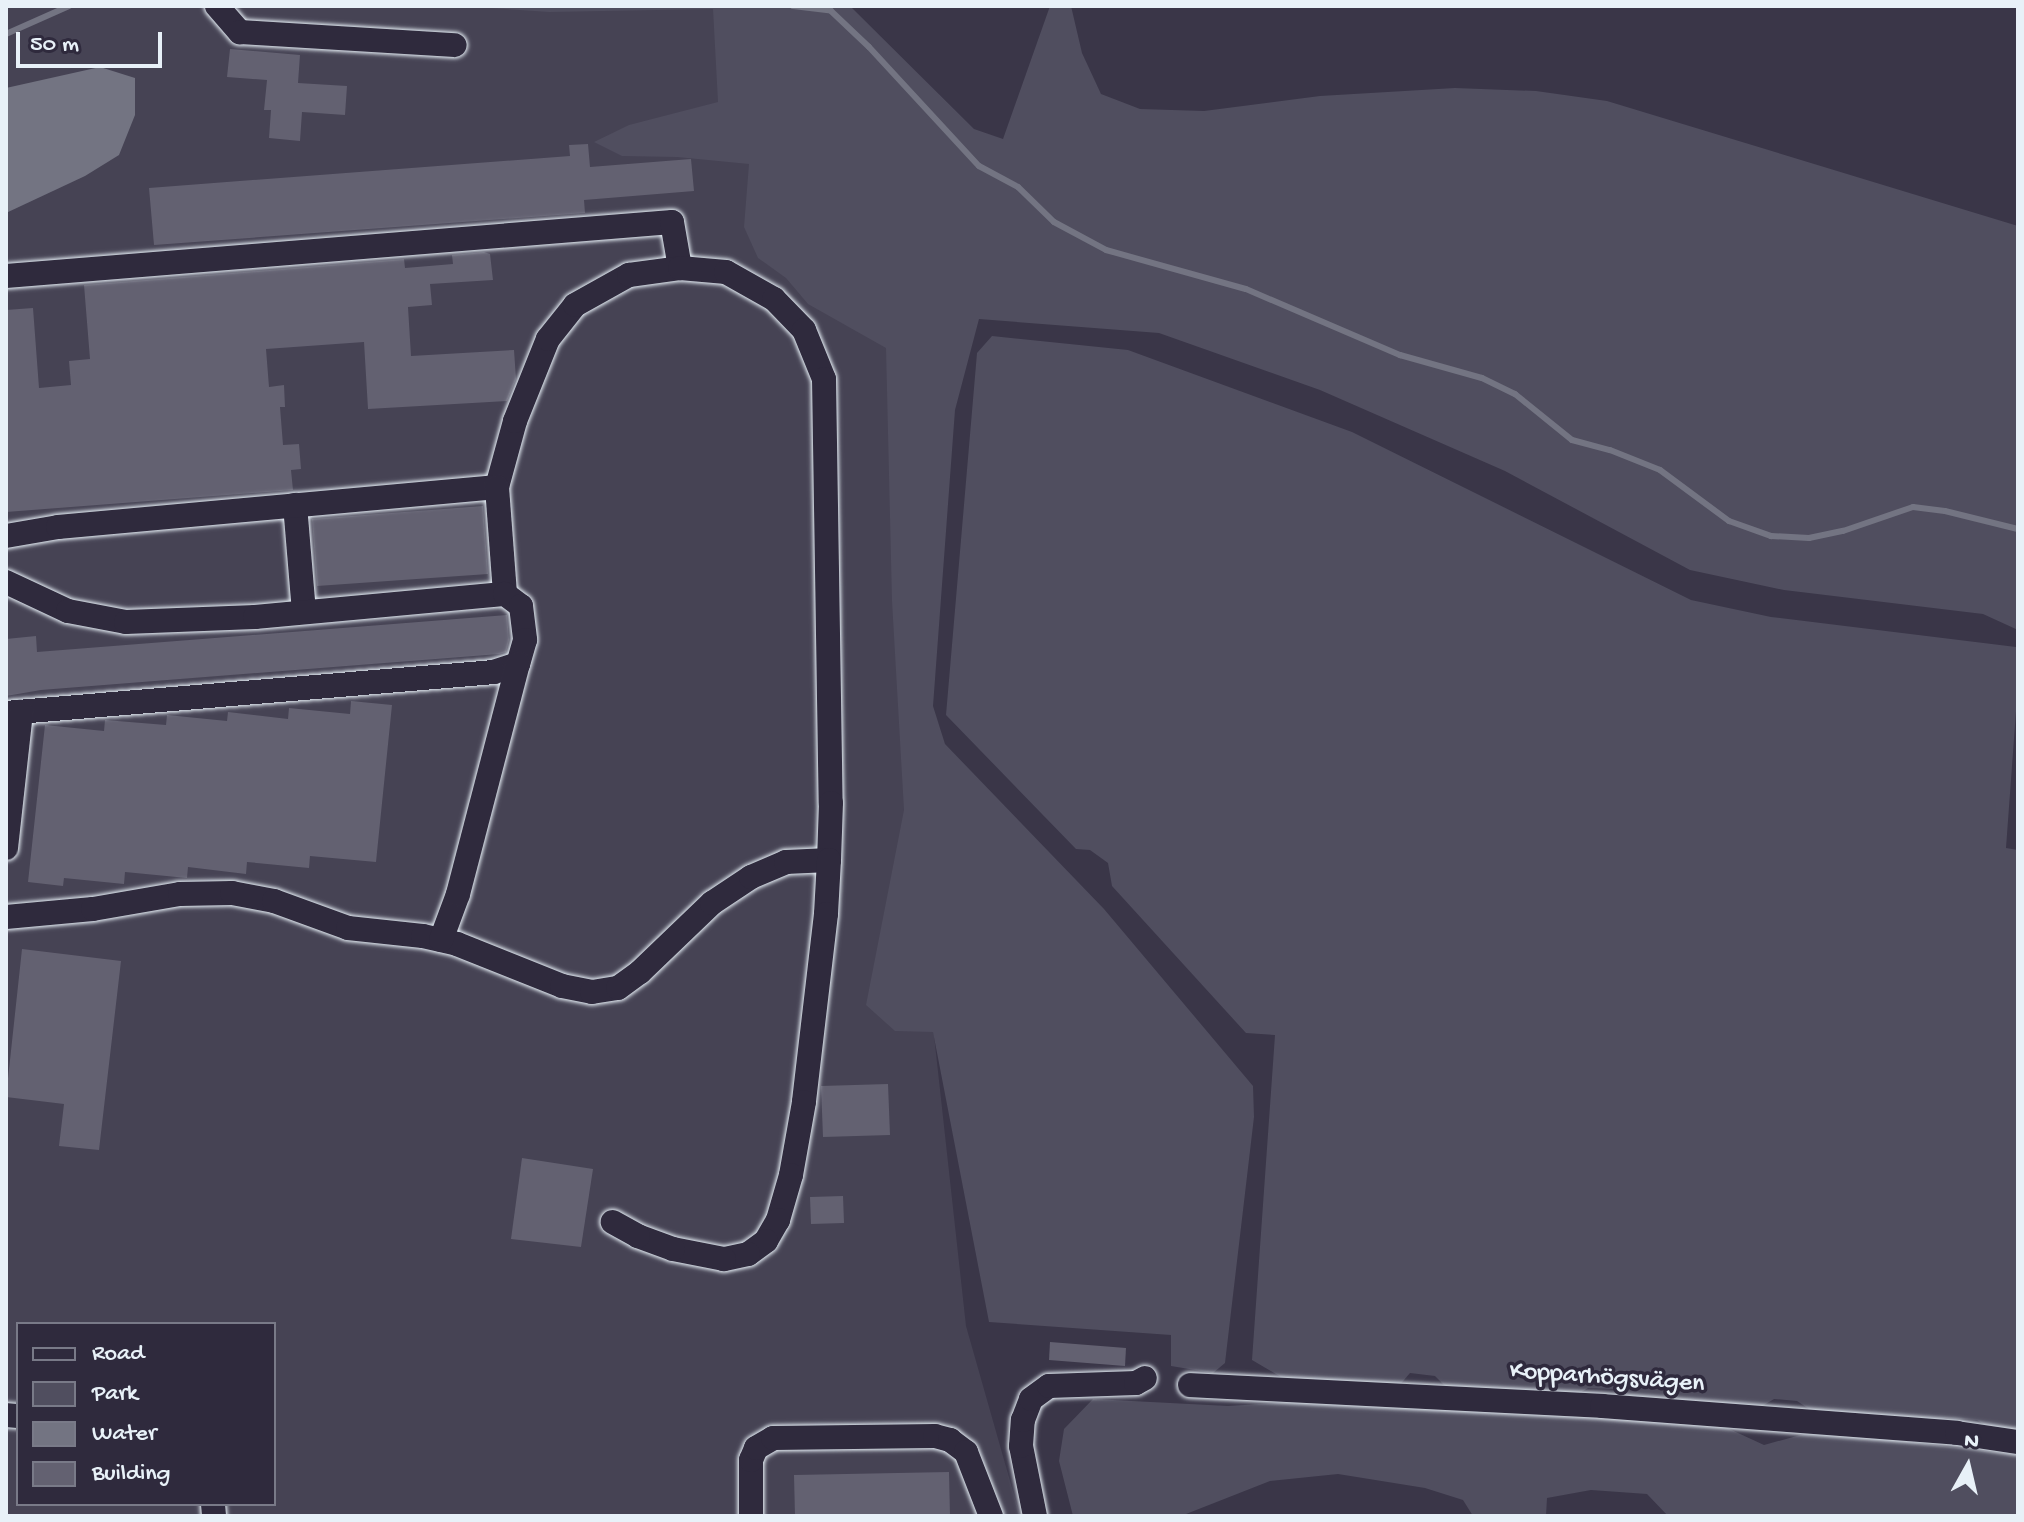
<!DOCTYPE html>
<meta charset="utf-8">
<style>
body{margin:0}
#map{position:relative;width:2024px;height:1522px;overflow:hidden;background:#3a3648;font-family:"Gochi Hand",sans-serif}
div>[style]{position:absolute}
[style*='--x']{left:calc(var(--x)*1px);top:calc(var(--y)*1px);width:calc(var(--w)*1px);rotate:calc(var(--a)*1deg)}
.built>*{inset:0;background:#464354}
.green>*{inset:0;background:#504e5f}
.water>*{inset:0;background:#737482}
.stream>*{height:6px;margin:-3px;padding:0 3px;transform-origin:3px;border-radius:3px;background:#737482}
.building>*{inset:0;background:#636171}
.roads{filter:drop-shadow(0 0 2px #e8f1f8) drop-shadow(0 0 2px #e8f1f8)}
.minor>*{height:24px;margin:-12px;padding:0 12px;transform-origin:12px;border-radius:12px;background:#2f2a3d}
span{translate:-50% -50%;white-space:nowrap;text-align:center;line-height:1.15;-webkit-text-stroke:7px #2f2a3d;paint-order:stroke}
.street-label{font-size:26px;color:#e8f1f8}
.frame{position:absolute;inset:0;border:8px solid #e8f1f8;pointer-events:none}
.legend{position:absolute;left:16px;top:1322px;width:260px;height:184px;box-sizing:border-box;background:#2f2a3d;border:2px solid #797a88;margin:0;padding:10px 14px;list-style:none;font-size:24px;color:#e8f1f8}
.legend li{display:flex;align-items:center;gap:16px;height:40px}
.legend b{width:40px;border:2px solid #797a88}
.north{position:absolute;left:1928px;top:1426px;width:80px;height:80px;-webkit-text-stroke:6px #2f2a3d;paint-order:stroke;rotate:8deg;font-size:22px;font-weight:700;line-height:32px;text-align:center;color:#e8f1f8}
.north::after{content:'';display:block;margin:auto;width:28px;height:36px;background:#e8f1f8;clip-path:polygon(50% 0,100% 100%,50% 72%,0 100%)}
.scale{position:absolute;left:16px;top:32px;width:146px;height:36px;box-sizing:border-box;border:4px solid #e8f1f8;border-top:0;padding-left:10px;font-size:24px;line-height:28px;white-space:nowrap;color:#e8f1f8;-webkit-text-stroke:6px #2f2a3d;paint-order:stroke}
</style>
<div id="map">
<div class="built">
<div style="clip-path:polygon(evenodd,6px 6px,757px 6px,888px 345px,911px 826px,966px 1326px,1020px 1516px,6px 1516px,6px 6px,18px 1324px,274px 1324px,274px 1504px,18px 1504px,18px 1324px)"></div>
</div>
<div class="green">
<div style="clip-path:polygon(461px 6px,850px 6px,974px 129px,1003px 139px,1050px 6px,1071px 6px,1082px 53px,1101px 94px,1140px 109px,1204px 111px,1320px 96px,1455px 88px,1536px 91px,1607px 101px,2018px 226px,2018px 630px,1983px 614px,1784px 590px,1690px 570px,1505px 471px,1320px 390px,1159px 333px,979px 319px,955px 410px,933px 706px,945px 744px,1104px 909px,1253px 1086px,1254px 1117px,1225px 1363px,1213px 1373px,1171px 1366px,1171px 1335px,989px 1322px,933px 1032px,895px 1031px,866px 1005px,904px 810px,892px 601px,886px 348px,808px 304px,786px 278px,758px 258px,744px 227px,749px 164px,677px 157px,622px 156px,594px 142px,629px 125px,718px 102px,713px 9px,549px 12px)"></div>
<div style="clip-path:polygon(992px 336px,1128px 350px,1352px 432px,1691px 600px,1771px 617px,2016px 647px,2018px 684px,2006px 848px,2018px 850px,2018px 1434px,1990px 1428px,1977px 1420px,1946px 1418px,1926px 1423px,1809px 1409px,1797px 1401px,1774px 1399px,1759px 1408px,1632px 1397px,1615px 1389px,1588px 1388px,1575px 1396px,1446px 1387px,1435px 1376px,1410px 1373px,1398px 1387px,1281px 1377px,1252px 1360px,1275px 1035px,1246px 1033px,1112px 886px,1108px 863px,1090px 850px,1076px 849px,946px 715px,977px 353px)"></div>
<div style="clip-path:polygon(1093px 1399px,1228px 1406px,1294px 1402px,1674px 1418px,1725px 1427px,1764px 1445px,1804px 1434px,1858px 1436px,2018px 1455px,2018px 1516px,1668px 1516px,1647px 1494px,1591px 1490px,1547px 1498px,1546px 1516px,1473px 1516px,1463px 1500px,1425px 1488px,1338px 1474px,1270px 1481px,1181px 1516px,1073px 1516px,1059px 1461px,1064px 1429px)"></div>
</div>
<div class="water">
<div style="clip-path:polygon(100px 67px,135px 78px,135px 115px,119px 155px,85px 176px,6px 213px,6px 88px)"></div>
</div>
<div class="stream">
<div style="--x:793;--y:6;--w:38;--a:7"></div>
<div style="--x:831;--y:11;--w:52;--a:43.5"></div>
<div style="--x:869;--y:47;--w:162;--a:47.3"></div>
<div style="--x:979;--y:166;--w:44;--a:28.3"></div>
<div style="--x:1018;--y:187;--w:50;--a:44.2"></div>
<div style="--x:1054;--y:222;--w:59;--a:28.3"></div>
<div style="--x:1106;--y:250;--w:145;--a:15.6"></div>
<div style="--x:1246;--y:289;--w:168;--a:23.2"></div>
<div style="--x:1400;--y:355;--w:85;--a:15.7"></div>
<div style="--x:1482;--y:378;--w:37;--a:26"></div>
<div style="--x:1515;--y:394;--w:73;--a:38.9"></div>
<div style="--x:1572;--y:440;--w:39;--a:15"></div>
<div style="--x:1610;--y:450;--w:54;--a:21.8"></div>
<div style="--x:1660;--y:470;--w:86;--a:36.5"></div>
<div style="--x:1729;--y:521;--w:45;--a:19.7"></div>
<div style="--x:1771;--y:536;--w:38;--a:3"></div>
<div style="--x:1809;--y:538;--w:35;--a:-12"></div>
<div style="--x:1843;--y:531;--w:74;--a:-18.9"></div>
<div style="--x:1913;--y:507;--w:32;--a:7"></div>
<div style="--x:1945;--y:511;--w:75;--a:13.9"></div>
<div style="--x:6;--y:34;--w:69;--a:-24"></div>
</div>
<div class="building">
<div style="clip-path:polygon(230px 49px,300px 55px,298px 83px,347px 86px,345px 115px,302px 112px,300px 141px,269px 138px,271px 110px,264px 110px,267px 80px,227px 77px)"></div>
<div style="clip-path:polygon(588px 144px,590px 167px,691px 159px,694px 191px,584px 200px,585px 213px,154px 245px,149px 188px,570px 156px,569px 145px)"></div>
<div style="clip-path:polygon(484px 252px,490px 254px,493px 280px,430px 284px,432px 305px,408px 307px,411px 356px,514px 350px,516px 379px,507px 401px,368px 409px,364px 342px,266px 349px,269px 387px,284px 385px,285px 407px,280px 407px,283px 445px,299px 444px,301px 469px,291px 470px,293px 490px,6px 512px,6px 310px,33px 308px,39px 388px,71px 385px,69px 361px,90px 359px,84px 285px,404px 259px,405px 268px,453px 264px,452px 255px)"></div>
<div style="clip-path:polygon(483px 506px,488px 574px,317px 586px,312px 519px)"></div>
<div style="clip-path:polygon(507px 615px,509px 640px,506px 652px,499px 654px,41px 690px,6px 696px,6px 639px,36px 636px,37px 652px)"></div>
<div style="clip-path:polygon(351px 701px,392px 705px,376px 862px,310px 856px,309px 868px,247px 862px,246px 874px,188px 867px,187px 878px,125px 872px,124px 884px,64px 878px,63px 886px,28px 882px,45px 725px,104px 731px,105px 720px,166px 725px,167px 715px,227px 721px,228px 712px,288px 719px,289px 708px,350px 714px)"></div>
<div style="clip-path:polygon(22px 949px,121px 961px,99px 1150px,59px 1146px,64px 1104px,6px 1097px)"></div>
<div style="clip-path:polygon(888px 1084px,890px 1135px,823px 1137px,821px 1086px)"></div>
<div style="clip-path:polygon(522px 1158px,593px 1169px,581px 1247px,511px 1239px)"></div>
<div style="clip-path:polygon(843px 1196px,844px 1223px,811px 1224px,810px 1197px)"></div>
<div style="clip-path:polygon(1050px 1342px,1126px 1348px,1125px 1366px,1049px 1360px)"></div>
<div style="clip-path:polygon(949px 1472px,950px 1516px,795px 1516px,794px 1475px)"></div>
</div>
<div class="roads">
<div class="minor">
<div style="--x:217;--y:6;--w:35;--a:49"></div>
<div style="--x:240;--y:32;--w:215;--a:3.5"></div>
<div style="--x:6;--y:276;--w:668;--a:-4.64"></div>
<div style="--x:672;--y:222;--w:47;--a:80.1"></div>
<div style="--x:497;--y:487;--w:68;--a:-74.7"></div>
<div style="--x:515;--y:421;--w:88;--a:-68.1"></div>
<div style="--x:548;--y:339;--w:43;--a:-51.5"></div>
<div style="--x:575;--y:305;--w:62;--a:-29.1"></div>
<div style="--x:629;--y:275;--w:51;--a:-7.8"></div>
<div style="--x:680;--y:268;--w:46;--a:5"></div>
<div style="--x:726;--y:272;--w:55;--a:29.4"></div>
<div style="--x:774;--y:299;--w:43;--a:45.9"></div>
<div style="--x:804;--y:330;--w:53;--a:67.8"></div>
<div style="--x:824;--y:379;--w:424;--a:89.1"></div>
<div style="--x:831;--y:803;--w:57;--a:92"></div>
<div style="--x:295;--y:505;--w:107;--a:85.2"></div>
<div style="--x:6;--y:536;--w:53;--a:-9.8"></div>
<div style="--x:58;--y:527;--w:441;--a:-5.2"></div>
<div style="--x:497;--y:487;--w:107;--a:85.7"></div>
<div style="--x:6;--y:582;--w:68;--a:25.1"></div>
<div style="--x:68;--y:611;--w:59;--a:10.7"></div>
<div style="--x:126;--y:622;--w:129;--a:-2.2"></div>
<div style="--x:255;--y:617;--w:251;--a:-5.3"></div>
<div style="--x:505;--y:594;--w:20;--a:37"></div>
<div style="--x:521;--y:606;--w:34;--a:83"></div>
<div style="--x:525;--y:640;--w:25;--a:106"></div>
<div style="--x:518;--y:664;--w:25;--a:162"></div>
<div style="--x:494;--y:672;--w:490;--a:175.2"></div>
<div style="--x:6;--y:848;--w:137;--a:-83.7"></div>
<div style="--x:6;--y:917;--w:87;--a:-5.3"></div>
<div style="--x:93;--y:909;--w:88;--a:-9.8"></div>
<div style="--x:180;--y:894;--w:52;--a:-1.1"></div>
<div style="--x:232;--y:893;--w:43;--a:10.8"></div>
<div style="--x:274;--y:901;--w:79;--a:20"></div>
<div style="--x:348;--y:928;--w:75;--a:6.1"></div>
<div style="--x:423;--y:936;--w:35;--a:13"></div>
<div style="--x:457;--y:944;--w:113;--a:21.8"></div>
<div style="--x:562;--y:986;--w:31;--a:11"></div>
<div style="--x:592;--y:992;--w:26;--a:-9"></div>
<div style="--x:618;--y:988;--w:27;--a:-36"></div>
<div style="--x:640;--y:972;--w:100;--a:-43.8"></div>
<div style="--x:712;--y:903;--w:47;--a:-33.7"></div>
<div style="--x:751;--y:877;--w:38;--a:-23"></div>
<div style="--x:786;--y:862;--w:43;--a:-2.7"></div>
<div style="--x:829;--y:860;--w:54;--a:93.2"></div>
<div style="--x:826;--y:914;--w:189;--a:96.7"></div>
<div style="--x:804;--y:1102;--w:74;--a:100.1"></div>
<div style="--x:791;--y:1175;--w:47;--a:106.1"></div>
<div style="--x:778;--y:1220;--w:24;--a:120"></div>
<div style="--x:766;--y:1241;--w:22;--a:144"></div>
<div style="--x:748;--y:1254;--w:25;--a:168"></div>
<div style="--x:724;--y:1259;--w:52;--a:-168.9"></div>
<div style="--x:673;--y:1249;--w:37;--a:-160"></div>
<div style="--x:638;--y:1236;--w:29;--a:-151"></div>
<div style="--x:441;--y:940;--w:49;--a:-69.7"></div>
<div style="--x:458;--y:894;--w:238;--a:-75.4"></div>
<div style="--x:1190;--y:1385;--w:413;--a:2.9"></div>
<div style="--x:1602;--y:1406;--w:356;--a:4.3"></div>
<div style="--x:1957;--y:1433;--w:62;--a:8.4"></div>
<div style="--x:6;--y:1415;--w:12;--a:5"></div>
<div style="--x:213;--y:1504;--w:12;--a:85"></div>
<div style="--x:751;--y:1516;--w:56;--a:-90"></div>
<div style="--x:751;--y:1460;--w:13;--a:-67"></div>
<div style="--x:756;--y:1448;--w:20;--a:-30"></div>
<div style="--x:773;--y:1438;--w:162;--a:-0.7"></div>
<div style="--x:935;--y:1436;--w:16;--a:15"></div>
<div style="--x:950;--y:1440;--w:20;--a:37"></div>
<div style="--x:966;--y:1452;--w:69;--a:68.7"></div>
<div style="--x:1035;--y:1516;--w:71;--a:-101.3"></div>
<div style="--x:1021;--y:1446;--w:26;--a:-86"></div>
<div style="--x:1023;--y:1420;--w:22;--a:-69"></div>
<div style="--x:1031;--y:1399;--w:22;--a:-36"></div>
<div style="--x:1049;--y:1386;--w:87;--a:-2"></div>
<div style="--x:1136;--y:1383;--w:10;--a:-29"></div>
</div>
</div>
<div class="street-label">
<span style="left:1607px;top:1379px;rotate:4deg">Kopparhögsvägen</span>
</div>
<div class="frame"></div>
<ul class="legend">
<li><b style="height:10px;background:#2f2a3d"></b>Road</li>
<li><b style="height:22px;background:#504e5f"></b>Park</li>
<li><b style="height:22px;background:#737482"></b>Water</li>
<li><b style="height:22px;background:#636171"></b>Building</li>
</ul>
<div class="north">N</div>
<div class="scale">50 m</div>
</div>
